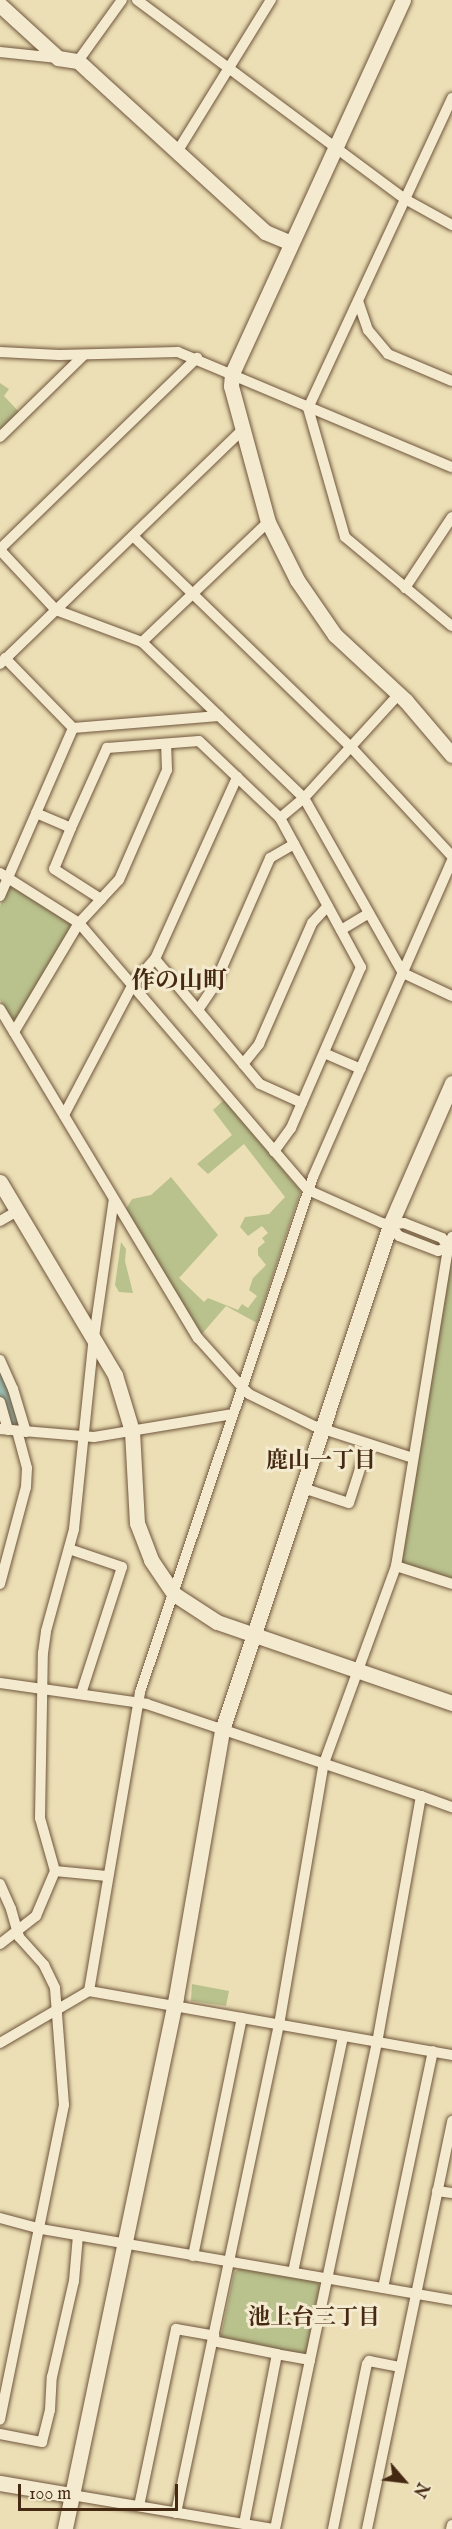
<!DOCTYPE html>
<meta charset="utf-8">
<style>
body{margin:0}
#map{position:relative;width:452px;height:2529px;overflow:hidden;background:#ecdfb5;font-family:"IM FELL English","Noto Serif JP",serif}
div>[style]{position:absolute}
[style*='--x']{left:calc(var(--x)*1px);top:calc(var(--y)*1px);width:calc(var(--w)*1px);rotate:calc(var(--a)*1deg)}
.green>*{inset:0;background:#b9c18d}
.river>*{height:20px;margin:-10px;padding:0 10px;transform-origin:10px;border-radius:10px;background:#99bcb1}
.roads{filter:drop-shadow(0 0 2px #70563c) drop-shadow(0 0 2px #70563c)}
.street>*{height:10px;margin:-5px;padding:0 5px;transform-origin:5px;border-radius:5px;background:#f3eacf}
.secondary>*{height:15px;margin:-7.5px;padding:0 7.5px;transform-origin:7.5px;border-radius:7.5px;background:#f3eacf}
span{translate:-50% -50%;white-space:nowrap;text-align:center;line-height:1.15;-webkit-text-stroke:6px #f3eacf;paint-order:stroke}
.neighbourhood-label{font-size:22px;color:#462913;font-weight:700}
.quarter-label{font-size:24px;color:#462913;font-weight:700}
.north{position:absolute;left:374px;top:2451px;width:60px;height:60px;-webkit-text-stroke:4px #f3eacf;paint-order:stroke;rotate:118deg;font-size:16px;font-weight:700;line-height:24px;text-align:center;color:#462913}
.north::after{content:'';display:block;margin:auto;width:21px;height:27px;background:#462913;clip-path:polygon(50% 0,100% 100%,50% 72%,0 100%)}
.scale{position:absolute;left:18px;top:2484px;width:160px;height:27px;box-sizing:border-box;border:3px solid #462913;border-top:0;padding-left:8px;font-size:18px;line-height:21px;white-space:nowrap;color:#462913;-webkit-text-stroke:4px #f3eacf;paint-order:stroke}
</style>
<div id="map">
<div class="green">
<div style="clip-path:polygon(0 383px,9px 389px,4px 396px,20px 413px,0 432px)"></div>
<div style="clip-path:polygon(13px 886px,70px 922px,71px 927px,17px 1019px,12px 1019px,0 1000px,0 906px,8px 888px)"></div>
<div style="clip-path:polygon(224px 1100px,299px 1189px,300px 1193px,257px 1323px,226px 1306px,201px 1335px,126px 1209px,132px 1199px,151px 1195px,171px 1177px,218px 1235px,179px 1278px,204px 1302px,208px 1298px,238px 1310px,242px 1304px,248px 1308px,257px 1296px,249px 1290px,253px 1278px,266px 1265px,258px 1255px,258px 1248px,265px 1242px,262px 1238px,268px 1233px,262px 1226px,248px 1236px,240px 1227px,245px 1217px,269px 1214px,285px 1197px,244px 1144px,208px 1174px,197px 1164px,232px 1135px,213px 1110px)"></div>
<div style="clip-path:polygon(121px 1242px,126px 1249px,125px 1261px,133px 1293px,119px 1292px,115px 1285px)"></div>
<div style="clip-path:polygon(452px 1250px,452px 1580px,405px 1565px,401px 1561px)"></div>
<div style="clip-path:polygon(192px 1984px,229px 1991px,226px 2006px,191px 2001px)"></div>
<div style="clip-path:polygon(240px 2268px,315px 2280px,320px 2287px,307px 2351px,303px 2356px,224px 2340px,221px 2336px,234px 2273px)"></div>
</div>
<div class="river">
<div style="--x:0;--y:1381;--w:43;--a:71.1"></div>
</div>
<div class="roads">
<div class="street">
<div style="--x:137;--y:0;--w:334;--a:36.6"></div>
<div style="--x:405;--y:199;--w:54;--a:29"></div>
<div style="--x:0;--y:52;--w:58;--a:5.9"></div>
<div style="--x:78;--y:61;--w:75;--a:-54.2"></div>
<div style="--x:452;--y:98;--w:342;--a:114.9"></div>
<div style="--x:308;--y:408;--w:134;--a:74"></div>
<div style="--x:345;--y:537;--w:139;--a:39.8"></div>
<div style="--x:177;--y:152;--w:179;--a:-58.3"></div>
<div style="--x:358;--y:301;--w:31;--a:71"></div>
<div style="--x:368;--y:330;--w:31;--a:50"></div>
<div style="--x:388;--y:354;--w:69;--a:22.9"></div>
<div style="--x:0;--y:352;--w:59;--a:2.9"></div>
<div style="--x:59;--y:355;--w:119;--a:-1.4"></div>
<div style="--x:178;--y:352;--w:297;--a:22.8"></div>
<div style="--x:0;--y:437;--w:117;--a:-44.3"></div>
<div style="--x:133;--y:536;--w:302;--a:44.1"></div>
<div style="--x:350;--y:746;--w:150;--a:47.2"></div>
<div style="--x:0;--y:550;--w:82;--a:47"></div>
<div style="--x:56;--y:610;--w:92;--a:20.4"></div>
<div style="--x:142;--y:642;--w:107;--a:43.9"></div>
<div style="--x:0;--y:552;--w:5;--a:-68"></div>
<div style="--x:2;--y:547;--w:272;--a:-44.1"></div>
<div style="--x:405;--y:588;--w:85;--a:-56.5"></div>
<div style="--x:142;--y:642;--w:174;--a:-43.6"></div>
<div style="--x:5;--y:658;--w:98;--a:45.8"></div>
<div style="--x:0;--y:664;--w:337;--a:-44"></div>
<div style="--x:36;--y:813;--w:38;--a:23"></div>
<div style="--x:71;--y:828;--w:44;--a:112.5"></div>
<div style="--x:54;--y:869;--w:56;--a:32.6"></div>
<div style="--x:101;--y:899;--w:26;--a:-47"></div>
<div style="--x:119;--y:880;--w:120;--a:-66.4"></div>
<div style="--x:167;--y:770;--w:26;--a:-92"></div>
<div style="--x:280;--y:818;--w:31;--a:-40"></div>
<div style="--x:304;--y:798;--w:141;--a:-47.6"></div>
<div style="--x:71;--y:828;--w:88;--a:-65.8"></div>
<div style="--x:107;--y:748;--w:92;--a:-4.4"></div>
<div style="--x:199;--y:741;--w:112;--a:43.5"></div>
<div style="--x:280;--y:818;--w:170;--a:61.5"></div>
<div style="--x:361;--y:967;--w:176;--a:113.5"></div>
<div style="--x:291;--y:1128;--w:29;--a:126"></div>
<div style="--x:0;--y:873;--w:93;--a:32.3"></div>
<div style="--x:79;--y:923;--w:352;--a:49.4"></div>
<div style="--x:308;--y:1190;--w:81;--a:24"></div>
<div style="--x:382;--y:1223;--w:8;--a:14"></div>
<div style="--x:390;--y:1225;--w:14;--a:-8"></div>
<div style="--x:404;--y:1223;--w:41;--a:21.5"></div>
<div style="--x:442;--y:1238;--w:11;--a:56"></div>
<div style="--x:0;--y:896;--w:183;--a:-66.5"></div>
<div style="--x:73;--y:728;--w:146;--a:-4.7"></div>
<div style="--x:219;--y:716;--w:118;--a:44"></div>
<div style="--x:304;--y:798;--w:201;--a:60.5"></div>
<div style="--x:403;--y:973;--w:54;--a:25.1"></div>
<div style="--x:341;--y:930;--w:31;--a:-31"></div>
<div style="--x:155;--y:959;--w:163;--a:50"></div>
<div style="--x:260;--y:1084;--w:46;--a:24.3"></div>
<div style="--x:0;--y:1009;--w:384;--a:59"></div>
<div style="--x:198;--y:1338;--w:67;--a:48"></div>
<div style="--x:243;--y:1388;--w:8;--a:45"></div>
<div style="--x:249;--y:1394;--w:72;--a:26.2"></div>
<div style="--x:314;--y:1426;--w:104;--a:17.9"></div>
<div style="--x:198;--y:1010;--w:27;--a:-56"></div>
<div style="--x:213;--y:988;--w:142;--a:-66.3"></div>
<div style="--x:270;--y:858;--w:28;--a:-30"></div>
<div style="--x:14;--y:1032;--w:127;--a:-59.2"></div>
<div style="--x:79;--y:923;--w:33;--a:-47"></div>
<div style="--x:324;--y:1053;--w:40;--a:23.4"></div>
<div style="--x:243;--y:1064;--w:26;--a:-51"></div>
<div style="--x:259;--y:1044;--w:132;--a:-66.3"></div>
<div style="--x:312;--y:923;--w:23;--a:-47"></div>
<div style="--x:64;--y:1115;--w:148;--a:-62.2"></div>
<div style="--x:133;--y:984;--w:33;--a:-49"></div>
<div style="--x:155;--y:959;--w:200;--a:-65.7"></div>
<div style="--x:0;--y:1221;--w:20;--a:-30"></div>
<div style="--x:390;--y:1225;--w:14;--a:51"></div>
<div style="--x:399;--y:1236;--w:42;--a:21"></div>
<div style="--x:438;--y:1251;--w:11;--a:-22"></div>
<div style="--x:0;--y:1360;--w:32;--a:66"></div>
<div style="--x:13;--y:1389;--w:45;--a:73.2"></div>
<div style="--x:0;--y:1402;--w:29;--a:74"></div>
<div style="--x:0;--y:1429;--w:94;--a:4.9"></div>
<div style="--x:94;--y:1437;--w:141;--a:-9.4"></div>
<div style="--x:303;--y:1488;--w:48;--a:18.1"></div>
<div style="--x:349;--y:1503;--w:62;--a:-72.1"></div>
<div style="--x:69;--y:1549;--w:56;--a:18.8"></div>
<div style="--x:122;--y:1567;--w:133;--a:107.9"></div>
<div style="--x:396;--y:1566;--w:59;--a:17.8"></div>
<div style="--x:0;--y:1584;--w:100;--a:-75"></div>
<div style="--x:26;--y:1487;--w:19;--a:-87"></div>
<div style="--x:27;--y:1468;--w:38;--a:-105"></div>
<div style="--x:0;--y:1683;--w:148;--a:8.1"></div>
<div style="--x:147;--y:1704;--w:289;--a:18.6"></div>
<div style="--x:421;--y:1796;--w:250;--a:100.1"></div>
<div style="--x:377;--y:2042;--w:325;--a:101.9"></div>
<div style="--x:310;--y:2360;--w:34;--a:-170"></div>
<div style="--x:277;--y:2354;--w:172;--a:101"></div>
<div style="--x:421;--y:1796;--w:33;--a:20"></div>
<div style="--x:55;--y:1871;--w:52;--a:5.5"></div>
<div style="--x:0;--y:1884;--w:27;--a:66"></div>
<div style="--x:11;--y:1909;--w:29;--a:74"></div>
<div style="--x:19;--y:1937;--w:38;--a:48"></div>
<div style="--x:44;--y:1965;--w:25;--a:64"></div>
<div style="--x:55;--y:1988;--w:117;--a:85.6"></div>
<div style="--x:64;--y:2105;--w:321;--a:101.5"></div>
<div style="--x:0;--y:1944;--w:46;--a:-37.9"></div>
<div style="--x:36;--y:1916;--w:49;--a:-67.1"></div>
<div style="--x:55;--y:1871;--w:55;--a:-105.8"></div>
<div style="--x:40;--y:1818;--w:165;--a:-89"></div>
<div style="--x:43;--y:1653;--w:22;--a:-82"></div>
<div style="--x:46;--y:1631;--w:106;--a:-74.6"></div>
<div style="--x:74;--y:1529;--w:193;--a:-84.1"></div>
<div style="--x:94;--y:1337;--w:139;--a:-81.8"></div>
<div style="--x:89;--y:1991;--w:303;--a:-80.3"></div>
<div style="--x:140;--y:1692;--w:543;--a:-71.43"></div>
<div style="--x:313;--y:1177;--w:345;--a:-66.3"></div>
<div style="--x:0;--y:2043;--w:103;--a:-30.3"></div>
<div style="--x:89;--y:1991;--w:369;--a:10"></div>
<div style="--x:437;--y:2191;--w:15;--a:8"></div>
<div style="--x:0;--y:2218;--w:42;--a:15"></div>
<div style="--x:41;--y:2229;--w:417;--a:9.8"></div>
<div style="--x:193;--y:2256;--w:243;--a:-78.4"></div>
<div style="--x:293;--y:2272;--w:240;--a:-78"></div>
<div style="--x:383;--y:2288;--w:242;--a:-78.1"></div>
<div style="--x:213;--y:2341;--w:65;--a:11.5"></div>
<div style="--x:0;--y:2434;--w:43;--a:10.8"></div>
<div style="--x:42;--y:2442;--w:33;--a:-76"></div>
<div style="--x:50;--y:2410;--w:33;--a:-87"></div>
<div style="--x:52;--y:2377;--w:98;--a:-77.1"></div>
<div style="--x:74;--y:2281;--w:46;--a:-85"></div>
<div style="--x:72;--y:2495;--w:204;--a:9.6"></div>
<div style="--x:139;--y:2506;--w:181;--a:-78.2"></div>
<div style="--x:176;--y:2329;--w:39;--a:10"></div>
<div style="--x:176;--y:2513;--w:499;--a:-78.1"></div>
<div style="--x:279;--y:2025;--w:266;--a:-80.3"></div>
<div style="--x:324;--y:1763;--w:210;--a:-69.9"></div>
<div style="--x:396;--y:1566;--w:323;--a:-80.7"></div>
<div style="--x:448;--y:1247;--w:11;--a:-68"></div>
<div style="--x:275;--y:2529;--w:173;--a:-78.3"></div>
<div style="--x:333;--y:2529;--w:168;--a:-78.4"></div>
<div style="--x:367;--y:2364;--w:4;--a:-56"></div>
<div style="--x:369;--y:2361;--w:32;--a:11"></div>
<div style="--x:367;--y:2529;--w:417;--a:-78.2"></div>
<div style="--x:451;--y:2529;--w:4;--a:-76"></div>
</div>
<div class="secondary">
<div style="--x:403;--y:0;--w:411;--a:114.6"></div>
<div style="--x:232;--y:374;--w:12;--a:95"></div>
<div style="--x:231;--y:386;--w:141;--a:74.8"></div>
<div style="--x:268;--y:522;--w:65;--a:63.4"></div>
<div style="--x:297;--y:580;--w:67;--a:55.4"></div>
<div style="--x:335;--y:635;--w:97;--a:42.9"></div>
<div style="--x:406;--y:701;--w:71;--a:49.6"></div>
<div style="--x:0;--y:5;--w:79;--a:42.4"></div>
<div style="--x:58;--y:58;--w:20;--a:9"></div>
<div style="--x:78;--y:61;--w:18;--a:43"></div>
<div style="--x:91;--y:73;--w:236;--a:42.4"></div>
<div style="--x:265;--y:232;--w:28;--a:23"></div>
<div style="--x:0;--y:1182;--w:225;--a:59.2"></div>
<div style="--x:115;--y:1375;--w:59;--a:73.1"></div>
<div style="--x:132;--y:1431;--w:92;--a:86.9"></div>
<div style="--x:137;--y:1523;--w:40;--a:69"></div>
<div style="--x:151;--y:1560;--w:41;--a:55.9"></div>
<div style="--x:174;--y:1594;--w:51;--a:33.1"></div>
<div style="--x:217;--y:1622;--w:249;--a:19"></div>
<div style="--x:0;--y:2483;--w:73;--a:9.5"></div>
<div style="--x:72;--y:2495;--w:35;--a:102"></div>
<div style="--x:72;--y:2495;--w:509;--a:-78.2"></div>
<div style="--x:176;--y:1997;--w:271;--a:-80.2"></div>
<div style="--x:222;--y:1730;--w:532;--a:-71.6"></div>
<div style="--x:390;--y:1225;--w:155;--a:-66.4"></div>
</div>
</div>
<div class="neighbourhood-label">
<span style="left:321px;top:1462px">鹿山一丁目</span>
<span style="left:314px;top:2319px">池上台三丁目</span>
</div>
<div class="quarter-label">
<span style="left:179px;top:982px">作の山町</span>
</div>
<div class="north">N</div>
<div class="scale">100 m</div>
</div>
